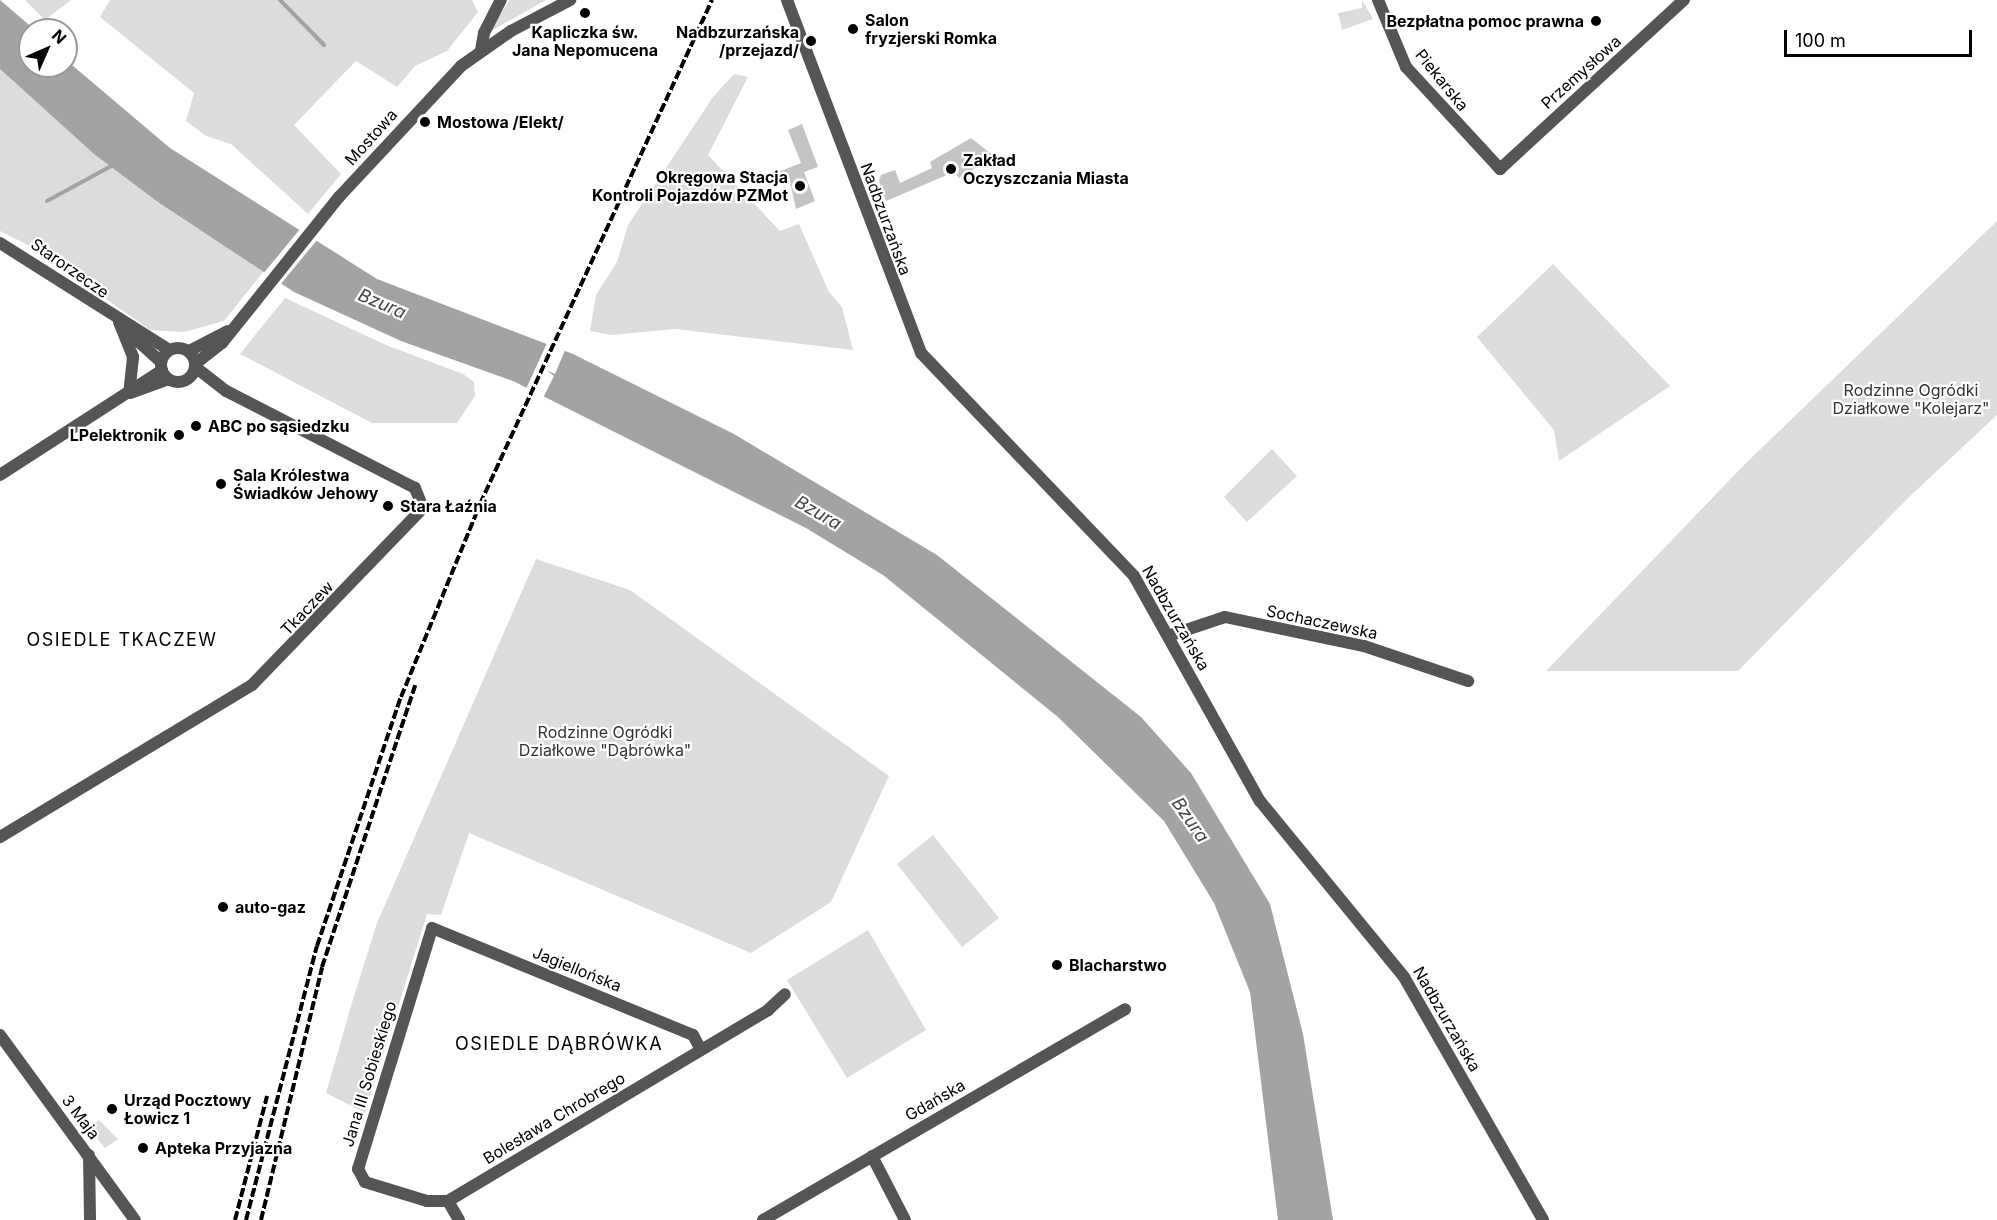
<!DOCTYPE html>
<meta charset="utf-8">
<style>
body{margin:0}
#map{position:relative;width:1997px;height:1220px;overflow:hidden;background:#fff;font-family:Inter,sans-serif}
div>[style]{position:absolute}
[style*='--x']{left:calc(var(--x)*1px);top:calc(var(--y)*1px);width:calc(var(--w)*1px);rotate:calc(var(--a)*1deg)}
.green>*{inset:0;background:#dcdcdc}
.water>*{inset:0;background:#a3a3a3}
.pier>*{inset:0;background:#fff}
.stream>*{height:4px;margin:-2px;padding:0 2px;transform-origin:2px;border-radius:2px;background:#a3a3a3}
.building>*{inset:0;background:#c4c4c4}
.minor>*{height:12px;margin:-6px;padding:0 6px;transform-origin:6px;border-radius:6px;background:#555}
.minor>.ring{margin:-6px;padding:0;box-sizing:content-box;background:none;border:12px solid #555;border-radius:50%}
.rail>*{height:4px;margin-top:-2px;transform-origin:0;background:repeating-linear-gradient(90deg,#000 0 9px,transparent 0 12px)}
.dots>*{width:16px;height:16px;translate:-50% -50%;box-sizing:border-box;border:3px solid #fff;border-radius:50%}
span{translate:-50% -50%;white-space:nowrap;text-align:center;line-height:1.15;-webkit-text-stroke:4.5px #fff;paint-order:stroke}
.poi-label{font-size:16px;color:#000;font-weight:700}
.left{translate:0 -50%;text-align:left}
.right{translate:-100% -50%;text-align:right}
.street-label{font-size:16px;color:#000}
.park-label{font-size:16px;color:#333}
.water-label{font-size:18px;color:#444;font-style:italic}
.neighbourhood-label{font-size:18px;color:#000;letter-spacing:1.5px}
.north{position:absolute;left:18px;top:18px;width:60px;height:60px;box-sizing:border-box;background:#fff;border:2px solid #999;border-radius:50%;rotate:45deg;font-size:16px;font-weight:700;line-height:24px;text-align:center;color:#000}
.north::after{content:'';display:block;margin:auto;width:21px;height:27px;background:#000;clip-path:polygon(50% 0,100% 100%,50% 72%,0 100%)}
.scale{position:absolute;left:1784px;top:30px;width:188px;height:27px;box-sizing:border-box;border:3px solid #000;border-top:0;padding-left:8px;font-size:18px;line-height:21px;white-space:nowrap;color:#000;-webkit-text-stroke:4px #fff;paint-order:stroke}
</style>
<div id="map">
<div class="green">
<div style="clip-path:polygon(25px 0,71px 0,45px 20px)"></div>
<div style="clip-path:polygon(110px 0,472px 0,478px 12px,447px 51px,415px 66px,397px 87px,356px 61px,294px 125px,341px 174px,308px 214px,231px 144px,206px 136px,186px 121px,194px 93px,100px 17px)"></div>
<div style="clip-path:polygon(510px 0,546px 0,491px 31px,490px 29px)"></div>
<div style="clip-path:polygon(1362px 0,1373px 19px,1342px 30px,1338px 13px,1362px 8px)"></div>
<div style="clip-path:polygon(0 69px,94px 154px,264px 271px,224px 321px,184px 332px,150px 330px,36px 249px,0 231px)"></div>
<div style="clip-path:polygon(734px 74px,748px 77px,708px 155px,780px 231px,799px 224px,829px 292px,842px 307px,853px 350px,675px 329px,611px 335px,590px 331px,596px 295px,617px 262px,628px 225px,713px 97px)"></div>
<div style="clip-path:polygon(1997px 221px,1997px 415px,1909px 497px,1738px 671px,1546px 671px,1743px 466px)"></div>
<div style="clip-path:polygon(1553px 264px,1670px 386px,1559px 461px,1554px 430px,1477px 337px)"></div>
<div style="clip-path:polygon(285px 298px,386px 345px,463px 374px,474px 382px,475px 396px,457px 423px,372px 423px,240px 354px)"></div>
<div style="clip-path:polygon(1272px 449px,1297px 476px,1247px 522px,1224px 497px)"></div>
<div style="clip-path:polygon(536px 559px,630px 590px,889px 776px,831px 902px,751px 953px,469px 833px,441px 915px,427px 914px,365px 1113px,326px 1093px,354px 996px,377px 923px)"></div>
<div style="clip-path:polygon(933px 835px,999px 918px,962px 947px,897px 864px)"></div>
<div style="clip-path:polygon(868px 930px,926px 1030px,847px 1078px,787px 980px)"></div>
<div style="clip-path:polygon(99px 1120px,118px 1139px,105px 1148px,89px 1129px)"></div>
</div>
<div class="water">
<div style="clip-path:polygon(0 0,35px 30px,30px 30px,30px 66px,66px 66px,66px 60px,170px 148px,377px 279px,573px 354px,734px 434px,937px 555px,1141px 717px,1191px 773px,1270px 904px,1303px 1034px,1333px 1220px,1278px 1220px,1250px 992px,1214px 903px,1164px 821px,1058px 717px,883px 575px,806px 528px,513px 381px,401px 341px,294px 292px,158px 202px,94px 154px,0 69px)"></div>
</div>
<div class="pier">
<div style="clip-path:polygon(300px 229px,317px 240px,280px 285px,263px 274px)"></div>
<div style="clip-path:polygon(548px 341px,566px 348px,555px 374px,546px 370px,554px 376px,542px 400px,525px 391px)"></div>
</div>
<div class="stream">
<div style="--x:280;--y:0;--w:63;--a:45.6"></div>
<div style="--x:47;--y:201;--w:77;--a:-28.6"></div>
</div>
<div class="building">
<div style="clip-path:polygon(802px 124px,818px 167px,804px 172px,815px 201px,796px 209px,789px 177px,781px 180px,778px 172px,801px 163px,788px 130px)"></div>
<div style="clip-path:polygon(971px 138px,994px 156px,959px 178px,954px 172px,886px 201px,879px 181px,881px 175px,895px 170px,900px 183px,932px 168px,930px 162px)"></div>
</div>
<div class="minor">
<div style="--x:787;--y:0;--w:378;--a:69.2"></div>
<div style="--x:921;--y:353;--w:308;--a:46.3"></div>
<div style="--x:1134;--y:576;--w:258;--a:60.8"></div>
<div style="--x:1260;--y:801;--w:227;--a:50.7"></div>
<div style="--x:1404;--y:977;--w:280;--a:60.2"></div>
<div style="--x:1378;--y:0;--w:73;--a:67.3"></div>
<div style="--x:1406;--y:67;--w:139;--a:47.3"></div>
<div style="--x:1500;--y:169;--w:250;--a:-42.6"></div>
<div style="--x:481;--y:50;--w:17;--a:-80"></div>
<div style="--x:484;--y:33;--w:37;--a:-63"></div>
<div style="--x:0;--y:243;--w:200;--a:32.3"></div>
<div style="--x:119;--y:322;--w:38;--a:68"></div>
<div style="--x:133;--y:357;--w:36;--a:96"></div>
<div style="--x:128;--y:332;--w:45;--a:42.3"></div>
<div class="ring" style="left:161px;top:348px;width:22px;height:22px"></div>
<div style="--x:189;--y:351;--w:44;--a:-27.1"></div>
<div style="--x:195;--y:364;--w:34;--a:-38"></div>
<div style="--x:222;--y:343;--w:187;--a:-51.3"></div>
<div style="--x:339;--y:197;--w:179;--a:-47"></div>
<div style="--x:461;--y:66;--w:61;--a:-35"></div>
<div style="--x:511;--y:31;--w:67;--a:-27.7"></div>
<div style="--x:130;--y:393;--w:41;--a:-19.7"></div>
<div style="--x:0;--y:475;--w:193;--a:-32.9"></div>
<div style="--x:1168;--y:636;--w:60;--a:-18.4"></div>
<div style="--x:1225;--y:617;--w:142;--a:11.8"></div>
<div style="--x:1364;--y:646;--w:110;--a:18.6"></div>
<div style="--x:0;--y:837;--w:294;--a:-31.1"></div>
<div style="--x:252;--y:685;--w:246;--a:-46"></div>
<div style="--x:423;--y:508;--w:22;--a:-112"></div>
<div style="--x:415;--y:488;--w:212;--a:-152.8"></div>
<div style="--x:226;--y:391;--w:39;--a:-142"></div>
<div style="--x:0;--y:1035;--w:229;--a:53.9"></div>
<div style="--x:89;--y:1155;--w:65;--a:89.1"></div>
<div style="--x:872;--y:1156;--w:72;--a:62.7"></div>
<div style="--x:448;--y:1201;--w:21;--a:180"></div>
<div style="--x:427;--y:1201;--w:65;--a:-163"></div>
<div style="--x:365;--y:1182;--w:15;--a:-118"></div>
<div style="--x:358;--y:1169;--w:252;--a:-72.9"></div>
<div style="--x:432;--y:928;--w:282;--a:22.3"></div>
<div style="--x:693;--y:1035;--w:17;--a:62"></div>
<div style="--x:459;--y:1220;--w:22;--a:-120"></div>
<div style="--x:448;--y:1201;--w:373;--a:-30.8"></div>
<div style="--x:768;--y:1010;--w:23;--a:-43"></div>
<div style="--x:763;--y:1220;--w:419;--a:-30.2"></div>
</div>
<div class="rail">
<div style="--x:235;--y:1220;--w:128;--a:-75.5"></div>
<div style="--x:246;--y:1220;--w:283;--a:-75.5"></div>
<div style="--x:317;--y:946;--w:263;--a:-71.4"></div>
<div style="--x:401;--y:697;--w:209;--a:-67.7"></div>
<div style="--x:480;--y:504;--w:555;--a:-65.28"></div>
<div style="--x:261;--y:1220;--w:260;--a:-76.4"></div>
<div style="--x:322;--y:967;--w:297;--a:-71.7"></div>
</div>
<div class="dots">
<div style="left:585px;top:13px;background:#000"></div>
<div style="left:1596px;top:21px;background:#000"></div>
<div style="left:853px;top:29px;background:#000"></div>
<div style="left:811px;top:41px;background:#000"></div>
<div style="left:425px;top:122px;background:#000"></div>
<div style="left:951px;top:169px;background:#000"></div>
<div style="left:800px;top:186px;background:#000"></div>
<div style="left:196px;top:426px;background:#000"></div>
<div style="left:179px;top:435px;background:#000"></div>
<div style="left:221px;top:484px;background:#000"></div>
<div style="left:388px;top:506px;background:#000"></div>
<div style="left:223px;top:907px;background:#000"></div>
<div style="left:1057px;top:965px;background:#000"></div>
<div style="left:112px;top:1109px;background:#000"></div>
<div style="left:143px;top:1148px;background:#000"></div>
</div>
<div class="poi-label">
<span class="left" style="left:865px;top:29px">Salon<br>fryzjerski Romka</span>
<span class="right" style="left:1584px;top:21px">Bezpłatna pomoc prawna</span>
<span style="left:585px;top:41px">Kapliczka św.<br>Jana Nepomucena</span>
<span class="right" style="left:799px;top:41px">Nadbzurzańska<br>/przejazd/</span>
<span class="left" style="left:437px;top:122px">Mostowa /Elekt/</span>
<span class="left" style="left:963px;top:169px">Zakład<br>Oczyszczania Miasta</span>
<span class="right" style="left:788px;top:186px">Okręgowa Stacja<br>Kontroli Pojazdów PZMot</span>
<span class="left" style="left:208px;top:426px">ABC po sąsiedzku</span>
<span class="right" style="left:167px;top:435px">LPelektronik</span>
<span class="left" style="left:233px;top:484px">Sala Królestwa<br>Świadków Jehowy</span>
<span class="left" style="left:400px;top:506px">Stara Łaźnia</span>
<span class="left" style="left:235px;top:907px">auto-gaz</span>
<span class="left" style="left:1069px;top:965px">Blacharstwo</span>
<span class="left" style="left:124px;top:1109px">Urząd Pocztowy<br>Łowicz 1</span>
<span class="left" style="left:155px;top:1148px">Apteka Przyjazna</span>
</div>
<div class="street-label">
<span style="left:1581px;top:72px;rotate:-42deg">Przemysłowa</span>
<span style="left:1442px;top:80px;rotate:51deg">Piekarska</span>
<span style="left:371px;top:137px;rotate:-48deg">Mostowa</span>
<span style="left:886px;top:219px;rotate:70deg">Nadbzurzańska</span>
<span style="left:70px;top:268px;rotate:35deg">Starorzecze</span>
<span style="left:307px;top:608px;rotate:-46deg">Tkaczew</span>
<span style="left:1176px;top:618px;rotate:60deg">Nadbzurzańska</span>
<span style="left:1322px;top:622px;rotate:12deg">Sochaczewska</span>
<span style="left:577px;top:969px;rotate:22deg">Jagiellońska</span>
<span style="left:1447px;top:1019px;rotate:60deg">Nadbzurzańska</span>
<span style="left:369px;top:1074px;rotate:-73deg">Jana III Sobieskiego</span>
<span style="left:935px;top:1100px;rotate:-30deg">Gdańska</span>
<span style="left:81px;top:1117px;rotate:53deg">3 Maja</span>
<span style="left:554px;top:1118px;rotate:-31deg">Bolesława Chrobrego</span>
</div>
<div class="park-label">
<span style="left:1911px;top:399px">Rodzinne Ogródki<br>Działkowe "Kolejarz"</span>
<span style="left:605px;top:741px">Rodzinne Ogródki<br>Działkowe "Dąbrówka"</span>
</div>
<div class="water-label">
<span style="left:382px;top:304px;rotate:23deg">Bzura</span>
<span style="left:818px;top:513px;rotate:30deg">Bzura</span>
<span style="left:1190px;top:820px;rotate:55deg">Bzura</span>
</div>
<div class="neighbourhood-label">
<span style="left:122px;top:640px">OSIEDLE TKACZEW</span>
<span style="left:559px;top:1044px">OSIEDLE DĄBRÓWKA</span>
</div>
<div class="north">N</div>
<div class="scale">100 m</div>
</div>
